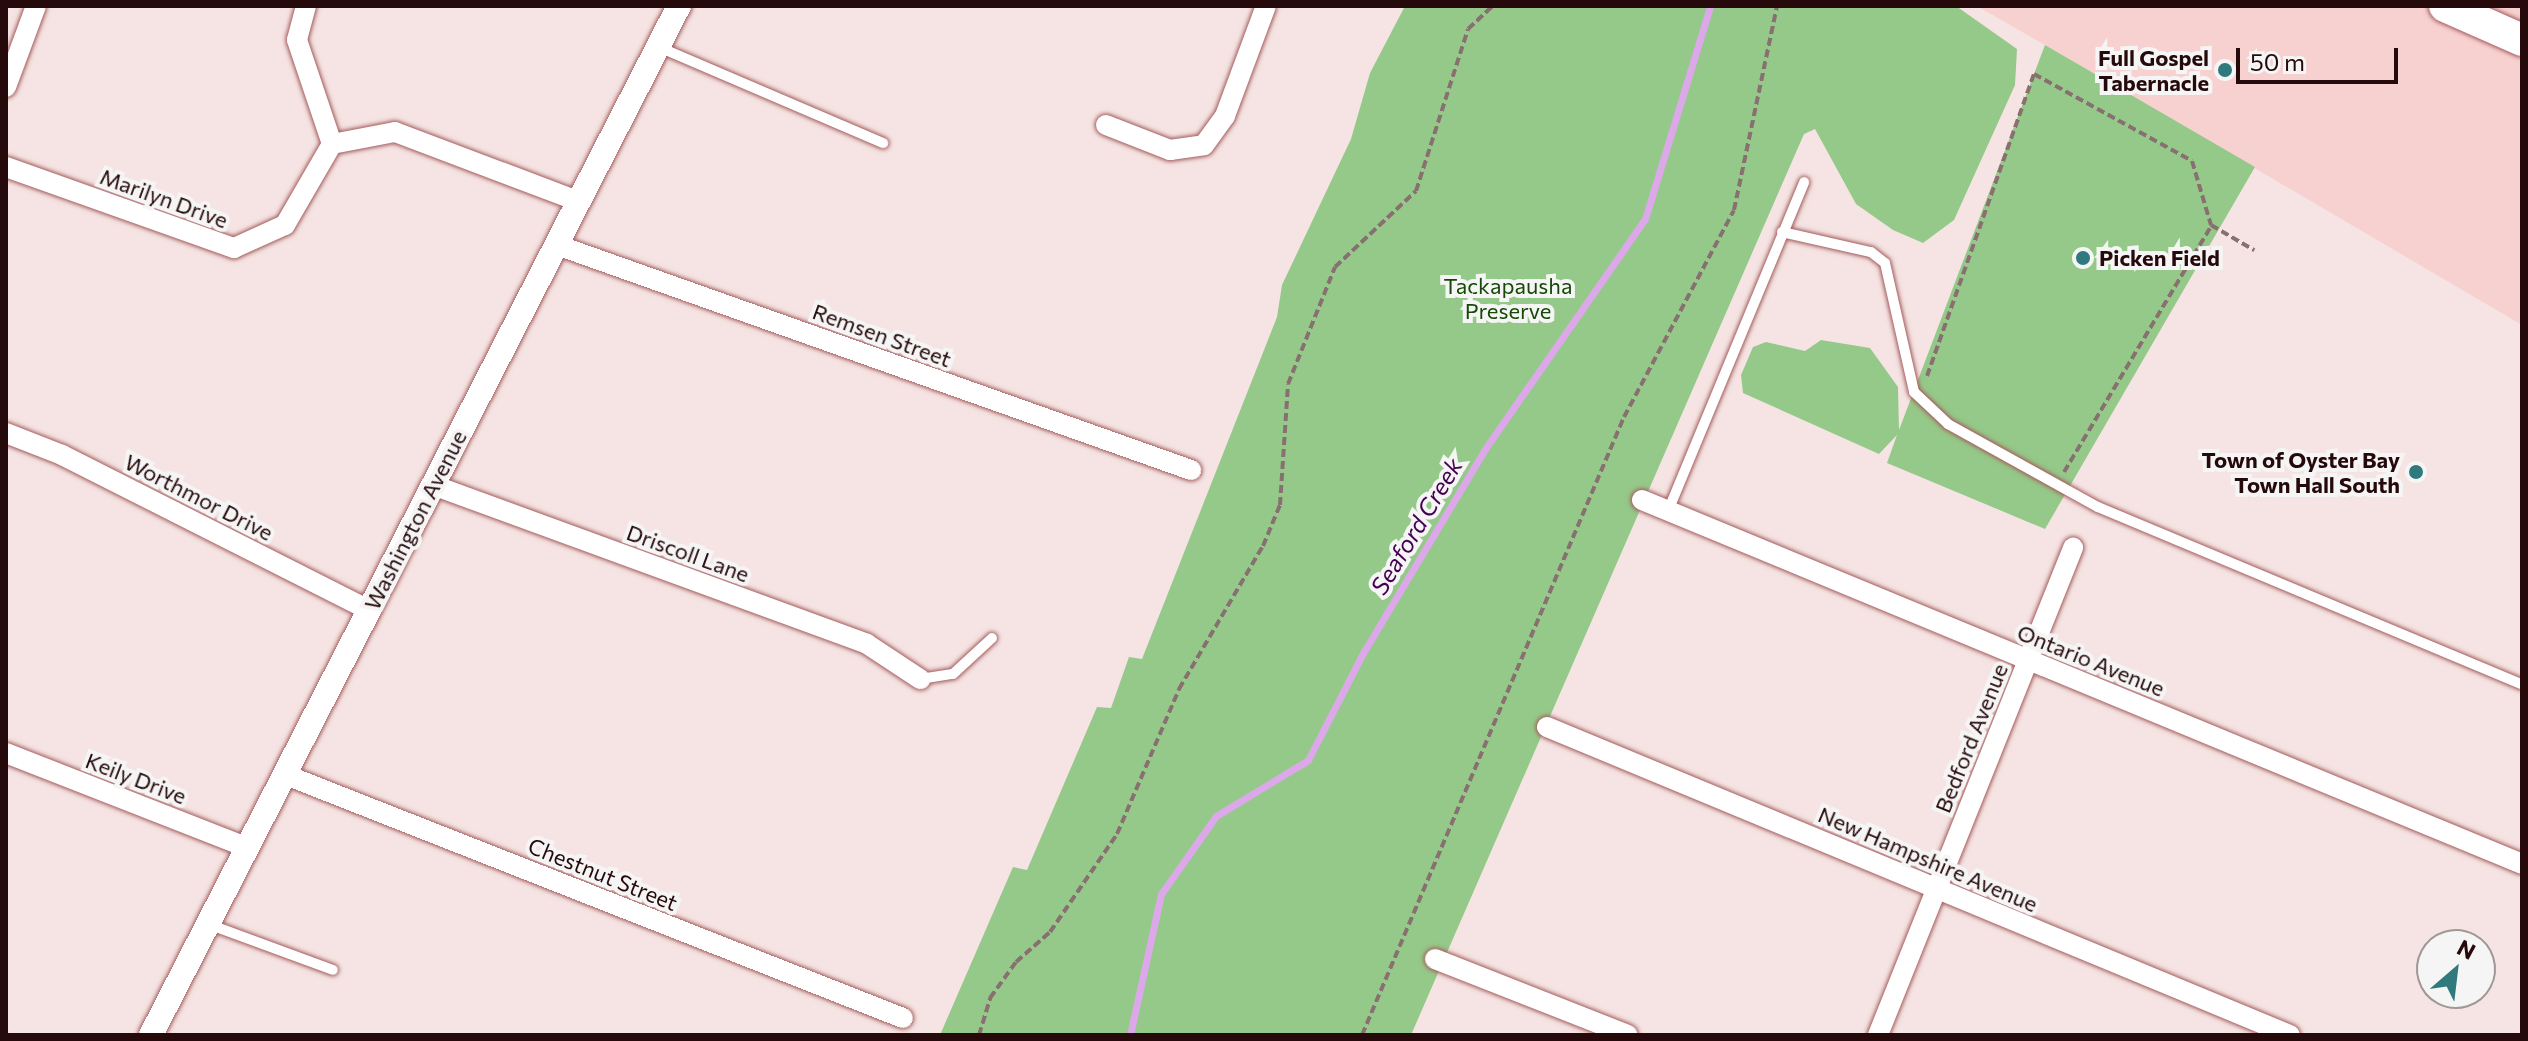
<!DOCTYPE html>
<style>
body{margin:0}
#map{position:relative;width:2528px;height:1041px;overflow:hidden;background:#f5e4e3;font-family:Commissioner,sans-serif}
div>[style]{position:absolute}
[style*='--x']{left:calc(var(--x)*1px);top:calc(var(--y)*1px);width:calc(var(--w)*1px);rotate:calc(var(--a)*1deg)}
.built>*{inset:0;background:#f7d1d0}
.green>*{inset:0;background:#95c989}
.stream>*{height:7px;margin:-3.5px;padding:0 3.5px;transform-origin:3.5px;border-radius:3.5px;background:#dda8ea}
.path>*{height:4px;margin-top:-2px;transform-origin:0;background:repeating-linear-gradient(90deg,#887071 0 8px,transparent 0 12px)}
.roads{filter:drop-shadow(0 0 2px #a45b5c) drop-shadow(0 0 2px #a45b5c)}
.service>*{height:10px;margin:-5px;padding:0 5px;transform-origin:5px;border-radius:5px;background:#fff}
.minor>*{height:20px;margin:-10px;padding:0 10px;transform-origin:10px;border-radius:10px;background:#fff}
.tertiary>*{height:24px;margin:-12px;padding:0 12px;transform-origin:12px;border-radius:12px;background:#fff}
.primary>*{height:32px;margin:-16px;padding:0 16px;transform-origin:16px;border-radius:16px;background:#fff}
.dots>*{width:22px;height:22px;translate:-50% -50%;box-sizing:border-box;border:4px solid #f5f5f5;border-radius:50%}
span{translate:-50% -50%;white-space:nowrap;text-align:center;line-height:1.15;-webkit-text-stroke:8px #f5f5f5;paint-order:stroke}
.poi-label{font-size:22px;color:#26090b;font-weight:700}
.right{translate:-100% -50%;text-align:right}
.left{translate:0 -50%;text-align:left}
.street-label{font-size:22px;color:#26090b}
.park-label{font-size:22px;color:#164905}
.water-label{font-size:24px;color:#450053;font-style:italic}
.frame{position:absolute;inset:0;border:8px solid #26090b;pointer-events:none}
.north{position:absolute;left:2416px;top:929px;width:80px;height:80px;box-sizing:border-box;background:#f5f5f5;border:2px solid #a29797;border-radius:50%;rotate:28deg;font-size:22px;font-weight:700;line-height:32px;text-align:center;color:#26090b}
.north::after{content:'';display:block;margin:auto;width:28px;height:36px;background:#307a7d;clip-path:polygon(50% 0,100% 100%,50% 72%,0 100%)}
.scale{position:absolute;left:2236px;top:48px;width:162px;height:36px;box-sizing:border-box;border:4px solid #26090b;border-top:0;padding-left:10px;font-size:24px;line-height:28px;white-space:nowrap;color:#26090b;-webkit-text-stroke:6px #f5f5f5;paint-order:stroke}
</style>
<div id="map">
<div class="built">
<div style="clip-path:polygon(1977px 6px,2522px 6px,2522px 325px,2045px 45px)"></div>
</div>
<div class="green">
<div style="clip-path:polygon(1405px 6px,1956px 6px,2017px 49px,2015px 85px,1954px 220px,1923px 243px,1893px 230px,1856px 204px,1815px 129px,1804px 134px,1411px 1035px,940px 1035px,1013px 867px,1027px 870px,1097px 707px,1111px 708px,1129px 657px,1142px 659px,1277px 317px,1282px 285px,1351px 139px,1370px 73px)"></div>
<div style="clip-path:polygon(2045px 45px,2255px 167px,2045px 529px,1887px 463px,1897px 435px,1879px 454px,1743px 393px,1741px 375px,1753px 347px,1766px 342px,1805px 351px,1821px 340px,1870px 348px,1898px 387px,1899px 430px)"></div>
</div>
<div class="stream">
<div style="--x:1130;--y:1035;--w:144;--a:-77.6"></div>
<div style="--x:1161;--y:894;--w:95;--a:-54.8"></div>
<div style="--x:1216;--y:816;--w:108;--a:-31.3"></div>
<div style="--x:1308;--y:760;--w:120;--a:-62.8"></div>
<div style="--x:1363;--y:653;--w:238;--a:-59.1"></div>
<div style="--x:1485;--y:449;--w:280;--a:-55.2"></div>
<div style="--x:1645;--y:219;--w:223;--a:-73"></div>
</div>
<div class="path">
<div style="--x:1927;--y:376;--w:320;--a:-70.5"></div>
<div style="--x:2034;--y:74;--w:180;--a:28.8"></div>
<div style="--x:2192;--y:161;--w:67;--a:73.5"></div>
<div style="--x:2211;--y:225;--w:50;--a:30.2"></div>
<div style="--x:2064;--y:472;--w:287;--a:-59.1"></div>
<div style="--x:979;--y:1035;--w:39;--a:-73"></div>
<div style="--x:990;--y:998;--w:44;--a:-54.2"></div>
<div style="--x:1016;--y:962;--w:45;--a:-41.4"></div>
<div style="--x:1050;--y:932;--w:119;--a:-55.6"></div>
<div style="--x:1117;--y:834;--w:158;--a:-66.8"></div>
<div style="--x:1179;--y:689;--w:166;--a:-59.6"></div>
<div style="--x:1263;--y:546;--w:44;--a:-67.5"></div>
<div style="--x:1280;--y:505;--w:121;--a:-86.2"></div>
<div style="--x:1288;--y:384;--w:126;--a:-68.1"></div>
<div style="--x:1335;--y:267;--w:111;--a:-43.2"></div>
<div style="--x:1416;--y:191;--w:170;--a:-72.2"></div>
<div style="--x:1468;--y:29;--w:34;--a:-43"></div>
<div style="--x:1362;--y:1035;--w:671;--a:-67.03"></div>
<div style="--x:1624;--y:417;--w:234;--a:-62"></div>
<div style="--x:1734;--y:210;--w:208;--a:-78.1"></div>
</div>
<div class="roads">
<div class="service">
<div style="--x:659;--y:47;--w:244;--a:23.2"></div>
<div style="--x:1782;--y:232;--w:91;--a:12.7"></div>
<div style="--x:1871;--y:252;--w:18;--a:38"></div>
<div style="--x:1885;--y:263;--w:132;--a:77.3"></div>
<div style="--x:1914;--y:392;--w:47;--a:43.3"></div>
<div style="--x:1948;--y:424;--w:171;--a:29"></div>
<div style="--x:2098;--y:507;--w:459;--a:22.7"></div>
<div style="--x:1668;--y:511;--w:356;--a:-67.5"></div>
<div style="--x:920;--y:679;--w:33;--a:-9"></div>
<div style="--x:953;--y:674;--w:53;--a:-42.7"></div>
<div style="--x:208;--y:924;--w:133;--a:20.2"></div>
</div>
<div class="minor">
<div style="--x:306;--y:6;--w:35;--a:105"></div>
<div style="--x:297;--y:40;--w:110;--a:71.4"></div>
<div style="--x:6;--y:87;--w:86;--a:-69.7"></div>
<div style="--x:1106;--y:125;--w:69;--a:21.3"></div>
<div style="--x:1170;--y:150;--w:34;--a:-8"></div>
<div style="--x:1204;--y:145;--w:36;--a:-54"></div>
<div style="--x:1225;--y:116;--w:117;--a:-69.6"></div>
<div style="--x:6;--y:167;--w:242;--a:19.6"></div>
<div style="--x:234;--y:248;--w:56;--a:-24.3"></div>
<div style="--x:285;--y:225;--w:94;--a:-59.9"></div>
<div style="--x:332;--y:144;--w:64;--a:-10.8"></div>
<div style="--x:395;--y:132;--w:198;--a:20.7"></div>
<div style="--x:557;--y:245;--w:673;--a:19.54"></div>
<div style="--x:6;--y:433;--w:60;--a:21.4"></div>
<div style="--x:62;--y:455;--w:344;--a:26.8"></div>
<div style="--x:433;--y:485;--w:462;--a:20.1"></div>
<div style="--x:867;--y:644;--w:64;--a:33.4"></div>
<div style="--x:1642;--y:500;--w:952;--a:22.47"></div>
<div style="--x:1547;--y:727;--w:804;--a:22.52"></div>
<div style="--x:6;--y:753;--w:260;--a:21.4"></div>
<div style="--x:286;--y:775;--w:663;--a:21.5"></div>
<div style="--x:1435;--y:959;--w:207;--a:21.5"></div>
<div style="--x:1878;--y:1035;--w:525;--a:-68.18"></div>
</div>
<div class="tertiary">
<div style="--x:151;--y:1035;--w:1157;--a:-62.84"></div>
</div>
<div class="primary">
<div style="--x:2445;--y:6;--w:84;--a:23.8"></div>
</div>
</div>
<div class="dots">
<div style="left:2225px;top:70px;background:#307a7d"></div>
<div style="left:2083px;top:258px;background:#307a7d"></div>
<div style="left:2416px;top:472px;background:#307a7d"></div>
</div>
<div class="poi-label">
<span class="right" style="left:2209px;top:70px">Full Gospel<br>Tabernacle</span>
<span class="left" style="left:2099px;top:258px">Picken Field</span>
<span class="right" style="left:2400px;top:472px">Town of Oyster Bay<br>Town Hall South</span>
</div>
<div class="street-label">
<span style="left:164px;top:198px;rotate:20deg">Marilyn Drive</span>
<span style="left:882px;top:335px;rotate:20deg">Remsen Street</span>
<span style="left:199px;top:497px;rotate:27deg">Worthmor Drive</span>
<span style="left:415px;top:520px;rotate:-63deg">Washington Avenue</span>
<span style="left:688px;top:553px;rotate:20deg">Driscoll Lane</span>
<span style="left:2091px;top:660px;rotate:22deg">Ontario Avenue</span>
<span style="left:1971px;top:738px;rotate:-68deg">Bedford Avenue</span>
<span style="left:136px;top:778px;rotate:21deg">Keily Drive</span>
<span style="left:1928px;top:859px;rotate:23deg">New Hampshire Avenue</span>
<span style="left:603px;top:874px;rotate:22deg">Chestnut Street</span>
</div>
<div class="park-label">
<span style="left:1508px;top:298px">Tackapausha<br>Preserve</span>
</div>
<div class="water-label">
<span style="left:1416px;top:526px;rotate:-59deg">Seaford Creek</span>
</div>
<div class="frame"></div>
<div class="north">N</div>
<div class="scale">50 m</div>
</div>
